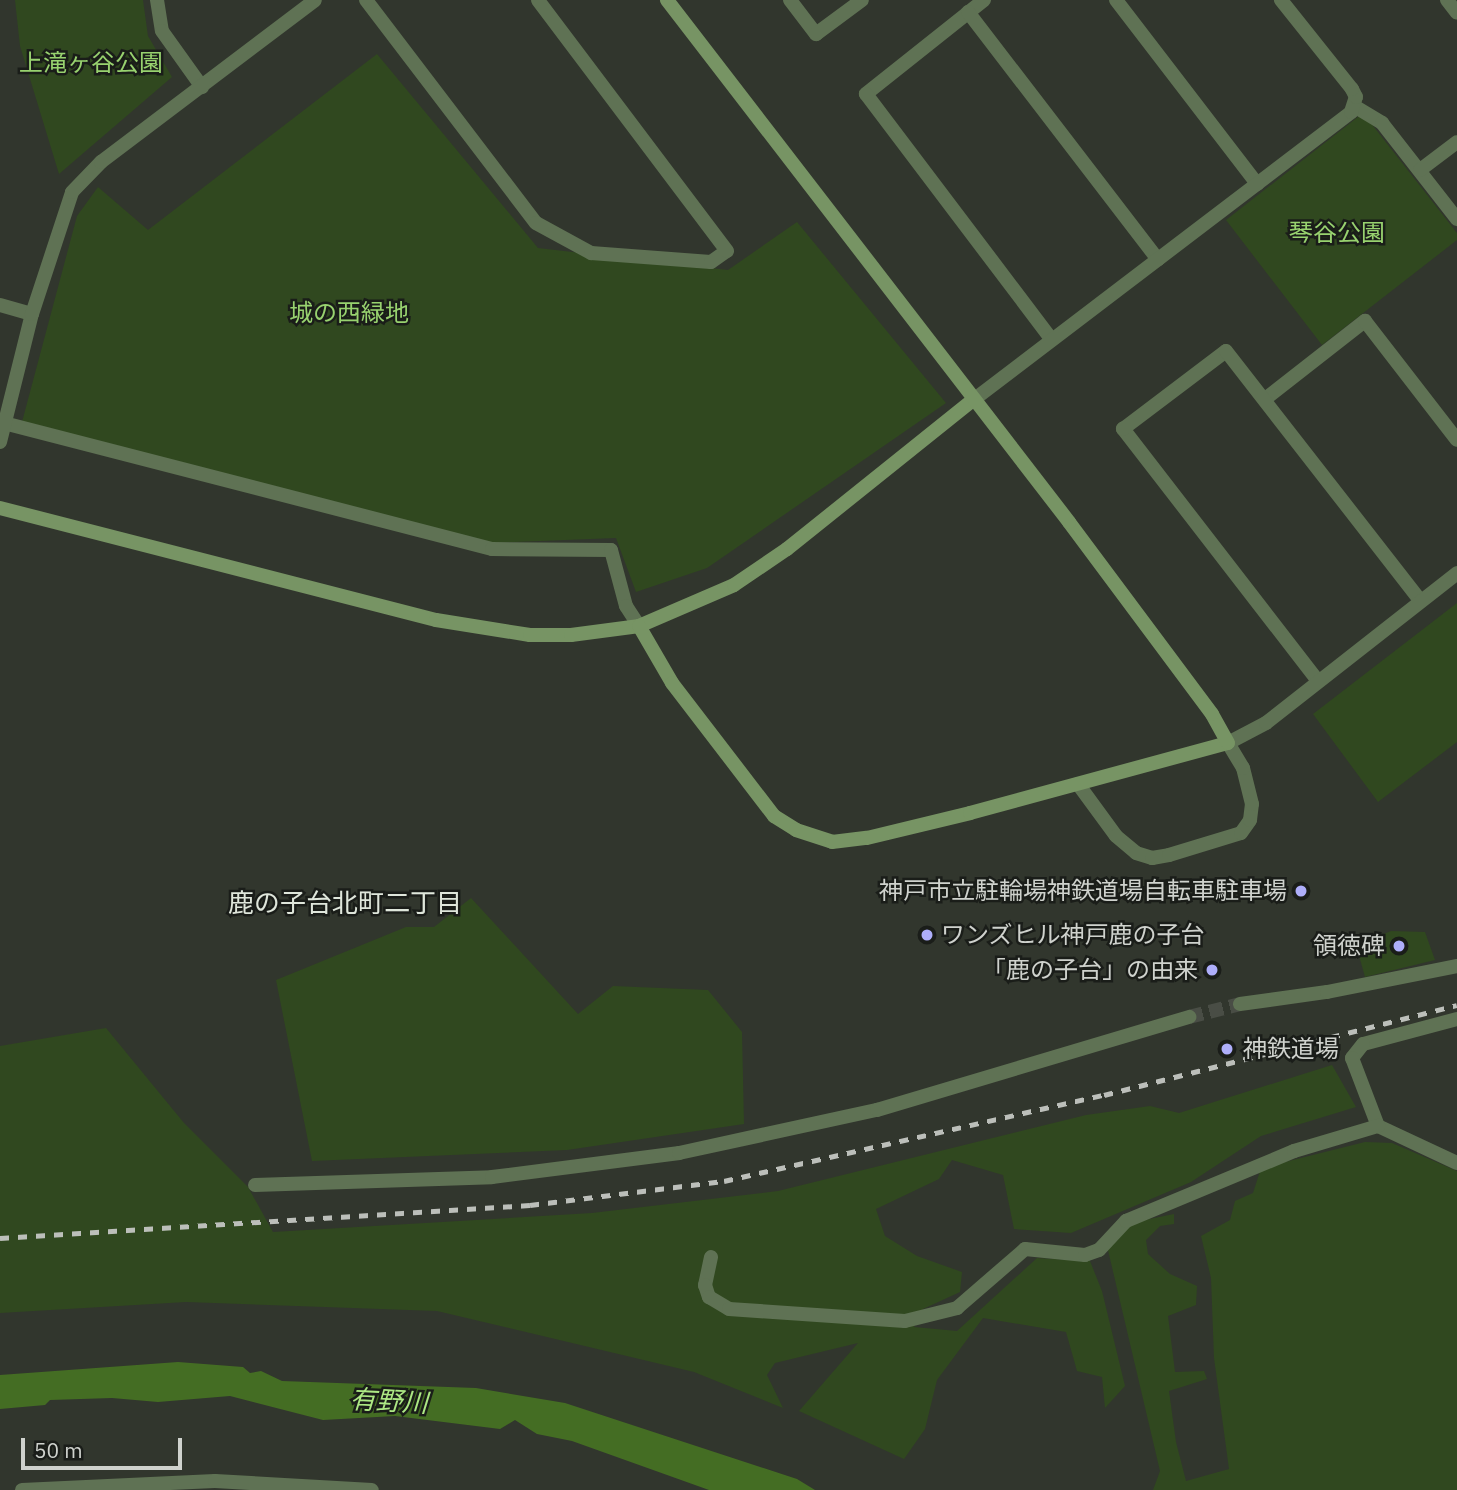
<!DOCTYPE html>
<meta charset="utf-8">
<style>
body{margin:0}
#map{position:relative;width:1457px;height:1490px;overflow:hidden;background:#31362d;font-family:"IBM Plex Sans","Noto Sans JP",sans-serif}
div>[style]{position:absolute}
[style*='--x']{left:calc(var(--x)*1px);top:calc(var(--y)*1px);width:calc(var(--w)*1px);rotate:calc(var(--a)*1deg)}
.green>*{inset:0;background:#30481f}
.water>*{inset:0;background:#446d23}
.street-tunnel>*{height:14px;margin-top:-7px;transform-origin:0;background:repeating-linear-gradient(90deg,#494d45 0 14px,transparent 0 21px)}
.street>*{height:14px;margin:-7px;padding:0 7px;transform-origin:7px;border-radius:7px;background:#5f7254}
.secondary>*{height:14px;margin:-7px;padding:0 7px;transform-origin:7px;border-radius:7px;background:#779464}
.rail>*{height:5px;margin-top:-2.5px;transform-origin:0;background:repeating-linear-gradient(90deg,#bcbfba 0 9px,transparent 0 18px)}
.dots>*{width:19px;height:19px;translate:-50% -50%;box-sizing:border-box;border:4px solid #1a1d19;border-radius:50%}
span{translate:-50% -50%;white-space:nowrap;text-align:center;line-height:1.15;-webkit-text-stroke:5px #1a1d19;paint-order:stroke}
.park-label{font-size:24px;color:#98d26f}
.poi-label{font-size:24px;color:#cfd2cd}
.right{translate:-100% -50%;text-align:right}
.left{translate:0 -50%;text-align:left}
.neighbourhood-label{font-size:26px;color:#dfe6db}
.water-label{font-size:26px;color:#ade884;font-style:italic}
.scale{position:absolute;left:21px;top:1438px;width:161px;height:32px;box-sizing:border-box;border:4px solid #cfd2cd;border-top:0;padding-left:9px;font-size:21px;line-height:24px;white-space:nowrap;color:#cfd2cd;-webkit-text-stroke:5px #1a1d19;paint-order:stroke}
</style>
<div id="map">
<div class="green">
<div style="clip-path:polygon(15px 0,143px 0,148px 36px,172px 77px,59px 174px,20px 46px)"></div>
<div style="clip-path:polygon(377px 54px,538px 248px,728px 270px,797px 222px,946px 403px,707px 568px,636px 592px,616px 538px,492px 543px,22px 422px,77px 216px,98px 187px,148px 230px)"></div>
<div style="clip-path:polygon(1363px 113px,1457px 233px,1457px 240px,1322px 345px,1226px 220px)"></div>
<div style="clip-path:polygon(1457px 603px,1457px 742px,1378px 802px,1313px 714px)"></div>
<div style="clip-path:polygon(471px 898px,578px 1014px,613px 986px,708px 990px,742px 1032px,744px 1124px,567px 1150px,312px 1161px,276px 980px,406px 927px,434px 927px)"></div>
<div style="clip-path:polygon(1391px 931px,1425px 932px,1435px 960px,1365px 977px,1356px 945px)"></div>
<div style="clip-path:polygon(106px 1028px,184px 1123px,248px 1187px,273px 1232px,592px 1213px,778px 1191px,1086px 1115px,1150px 1106px,1179px 1113px,1332px 1065px,1356px 1107px,1261px 1136px,1191px 1182px,1071px 1233px,1014px 1229px,1003px 1175px,952px 1160px,939px 1179px,876px 1209px,885px 1236px,917px 1256px,962px 1272px,960px 1292px,923px 1309px,914px 1327px,957px 1331px,1037px 1258px,1090px 1261px,1102px 1291px,1125px 1386px,1105px 1408px,1102px 1377px,1077px 1371px,1066px 1332px,983px 1318px,937px 1380px,925px 1429px,904px 1459px,799px 1411px,858px 1343px,775px 1363px,767px 1375px,783px 1408px,694px 1372px,437px 1311px,186px 1302px,0 1313px,0 1046px)"></div>
<div style="clip-path:polygon(1365px 1142px,1392px 1143px,1457px 1171px,1457px 1490px,1153px 1490px,1160px 1471px,1107px 1246px,1135px 1222px,1174px 1214px,1174px 1224px,1160px 1226px,1146px 1240px,1148px 1254px,1170px 1274px,1197px 1286px,1196px 1305px,1168px 1316px,1175px 1372px,1204px 1371px,1207px 1379px,1169px 1391px,1176px 1442px,1186px 1481px,1229px 1469px,1214px 1358px,1211px 1278px,1201px 1236px,1230px 1220px,1235px 1201px,1253px 1193px,1261px 1168px)"></div>
</div>
<div class="water">
<div style="clip-path:polygon(178px 1362px,243px 1367px,250px 1373px,261px 1371px,282px 1381px,476px 1388px,565px 1403px,797px 1479px,815px 1490px,709px 1490px,572px 1441px,537px 1434px,515px 1420px,500px 1429px,395px 1416px,323px 1420px,230px 1396px,158px 1402px,112px 1398px,50px 1400px,45px 1405px,0 1409px,0 1375px)"></div>
</div>
<div class="street-tunnel">
<div style="--x:1189;--y:1017;--w:53;--a:-14.3"></div>
</div>
<div class="street">
<div style="--x:157;--y:0;--w:31;--a:81"></div>
<div style="--x:162;--y:31;--w:69;--a:54.5"></div>
<div style="--x:366;--y:0;--w:280;--a:52.7"></div>
<div style="--x:536;--y:223;--w:63;--a:28.6"></div>
<div style="--x:591;--y:253;--w:120;--a:4.3"></div>
<div style="--x:711;--y:262;--w:19;--a:-35"></div>
<div style="--x:727;--y:251;--w:314;--a:-127"></div>
<div style="--x:790;--y:0;--w:43;--a:52.6"></div>
<div style="--x:816;--y:34;--w:57;--a:-36.5"></div>
<div style="--x:984;--y:0;--w:151;--a:141.5"></div>
<div style="--x:866;--y:94;--w:308;--a:52.9"></div>
<div style="--x:1116;--y:0;--w:232;--a:52.5"></div>
<div style="--x:1447;--y:0;--w:16;--a:52"></div>
<div style="--x:968;--y:12;--w:312;--a:52.5"></div>
<div style="--x:1354;--y:106;--w:33;--a:31"></div>
<div style="--x:1382;--y:123;--w:122;--a:52"></div>
<div style="--x:1420;--y:170;--w:46;--a:-37.1"></div>
<div style="--x:0;--y:305;--w:33;--a:16"></div>
<div style="--x:1265;--y:399;--w:127;--a:-38"></div>
<div style="--x:1365;--y:321;--w:150;--a:52.3"></div>
<div style="--x:972;--y:401;--w:477;--a:-37.3"></div>
<div style="--x:1351;--y:112;--w:16;--a:-72"></div>
<div style="--x:1356;--y:97;--w:9;--a:-117"></div>
<div style="--x:1352;--y:89;--w:114;--a:-128.6"></div>
<div style="--x:0;--y:422;--w:508;--a:14.47"></div>
<div style="--x:492;--y:549;--w:119;--a:0.5"></div>
<div style="--x:611;--y:550;--w:58;--a:75"></div>
<div style="--x:626;--y:606;--w:24;--a:57"></div>
<div style="--x:0;--y:442;--w:132;--a:-76"></div>
<div style="--x:32;--y:314;--w:128;--a:-71.8"></div>
<div style="--x:72;--y:192;--w:42;--a:-46"></div>
<div style="--x:101;--y:162;--w:268;--a:-37.1"></div>
<div style="--x:1318;--y:681;--w:319;--a:-127.7"></div>
<div style="--x:1123;--y:429;--w:129;--a:-37.1"></div>
<div style="--x:1226;--y:351;--w:316;--a:52.1"></div>
<div style="--x:1078;--y:784;--w:64;--a:53.8"></div>
<div style="--x:1116;--y:836;--w:26;--a:40"></div>
<div style="--x:1136;--y:853;--w:17;--a:17"></div>
<div style="--x:1152;--y:858;--w:17;--a:-10"></div>
<div style="--x:1169;--y:855;--w:75;--a:-17"></div>
<div style="--x:1241;--y:833;--w:16;--a:-55"></div>
<div style="--x:1250;--y:820;--w:16;--a:-83"></div>
<div style="--x:1252;--y:804;--w:37;--a:-104"></div>
<div style="--x:1243;--y:768;--w:29;--a:-121"></div>
<div style="--x:1228;--y:743;--w:43;--a:-27.8"></div>
<div style="--x:1266;--y:723;--w:243;--a:-38.1"></div>
<div style="--x:1240;--y:1004;--w:88;--a:-7.9"></div>
<div style="--x:1327;--y:992;--w:133;--a:-11.3"></div>
<div style="--x:1457;--y:1019;--w:97;--a:165.1"></div>
<div style="--x:1363;--y:1044;--w:18;--a:128"></div>
<div style="--x:1352;--y:1058;--w:73;--a:69.1"></div>
<div style="--x:1378;--y:1126;--w:87;--a:25.1"></div>
<div style="--x:255;--y:1185;--w:237;--a:-1.9"></div>
<div style="--x:492;--y:1177;--w:189;--a:-7.3"></div>
<div style="--x:679;--y:1153;--w:203;--a:-12.3"></div>
<div style="--x:877;--y:1110;--w:326;--a:-16.6"></div>
<div style="--x:711;--y:1257;--w:29;--a:102"></div>
<div style="--x:705;--y:1285;--w:13;--a:72"></div>
<div style="--x:709;--y:1297;--w:23;--a:31"></div>
<div style="--x:729;--y:1309;--w:176;--a:3.9"></div>
<div style="--x:905;--y:1321;--w:54;--a:-14"></div>
<div style="--x:957;--y:1308;--w:90;--a:-40.9"></div>
<div style="--x:1025;--y:1249;--w:60;--a:5.7"></div>
<div style="--x:1085;--y:1255;--w:15;--a:-20"></div>
<div style="--x:1099;--y:1250;--w:40;--a:-47"></div>
<div style="--x:1126;--y:1221;--w:182;--a:-22.6"></div>
<div style="--x:1294;--y:1151;--w:88;--a:-16.6"></div>
<div style="--x:22;--y:1490;--w:193;--a:-2.7"></div>
<div style="--x:215;--y:1481;--w:157;--a:3.3"></div>
</div>
<div class="secondary">
<div style="--x:0;--y:508;--w:450;--a:14.4"></div>
<div style="--x:436;--y:620;--w:95;--a:9.1"></div>
<div style="--x:530;--y:635;--w:41;--a:0"></div>
<div style="--x:571;--y:635;--w:69;--a:-7.5"></div>
<div style="--x:639;--y:626;--w:103;--a:-23.3"></div>
<div style="--x:734;--y:585;--w:64;--a:-34.2"></div>
<div style="--x:787;--y:549;--w:237;--a:-38.7"></div>
<div style="--x:639;--y:626;--w:66;--a:59.9"></div>
<div style="--x:672;--y:683;--w:168;--a:52.5"></div>
<div style="--x:774;--y:816;--w:26;--a:32"></div>
<div style="--x:796;--y:830;--w:38;--a:18"></div>
<div style="--x:832;--y:842;--w:35;--a:-7"></div>
<div style="--x:867;--y:838;--w:106;--a:-13.6"></div>
<div style="--x:970;--y:813;--w:267;--a:-15.2"></div>
<div style="--x:1228;--y:743;--w:33;--a:-119"></div>
<div style="--x:1212;--y:714;--w:239;--a:-126.7"></div>
<div style="--x:1069;--y:522;--w:659;--a:-127.6"></div>
</div>
<div class="rail">
<div style="--x:0;--y:1238;--w:531;--a:-3.56"></div>
<div style="--x:530;--y:1205;--w:195;--a:-7.1"></div>
<div style="--x:724;--y:1181;--w:390;--a:-12.8"></div>
<div style="--x:1104;--y:1095;--w:364;--a:-14.3"></div>
</div>
<div class="dots">
<div style="left:1301px;top:891px;background:#aeaefa"></div>
<div style="left:927px;top:935px;background:#aeaefa"></div>
<div style="left:1399px;top:946px;background:#aeaefa"></div>
<div style="left:1212px;top:970px;background:#aeaefa"></div>
<div style="left:1227px;top:1049px;background:#aeaefa"></div>
</div>
<div class="park-label">
<span style="left:91px;top:63px">上滝ヶ谷公園</span>
<span style="left:1337px;top:233px">琴谷公園</span>
<span style="left:349px;top:313px">城の西緑地</span>
</div>
<div class="poi-label">
<span class="right" style="left:1287px;top:891px">神戸市立駐輪場神鉄道場自転車駐車場</span>
<span class="left" style="left:941px;top:935px">ワンズヒル神戸鹿の子台</span>
<span class="right" style="left:1385px;top:946px">領徳碑</span>
<span class="right" style="left:1198px;top:970px">「鹿の子台」の由来</span>
<span class="left" style="left:1243px;top:1049px">神鉄道場</span>
</div>
<div class="neighbourhood-label">
<span style="left:345px;top:903px">鹿の子台北町二丁目</span>
</div>
<div class="water-label">
<span style="left:389px;top:1401px;rotate:3deg">有野川</span>
</div>
<div class="scale">50 m</div>
</div>
